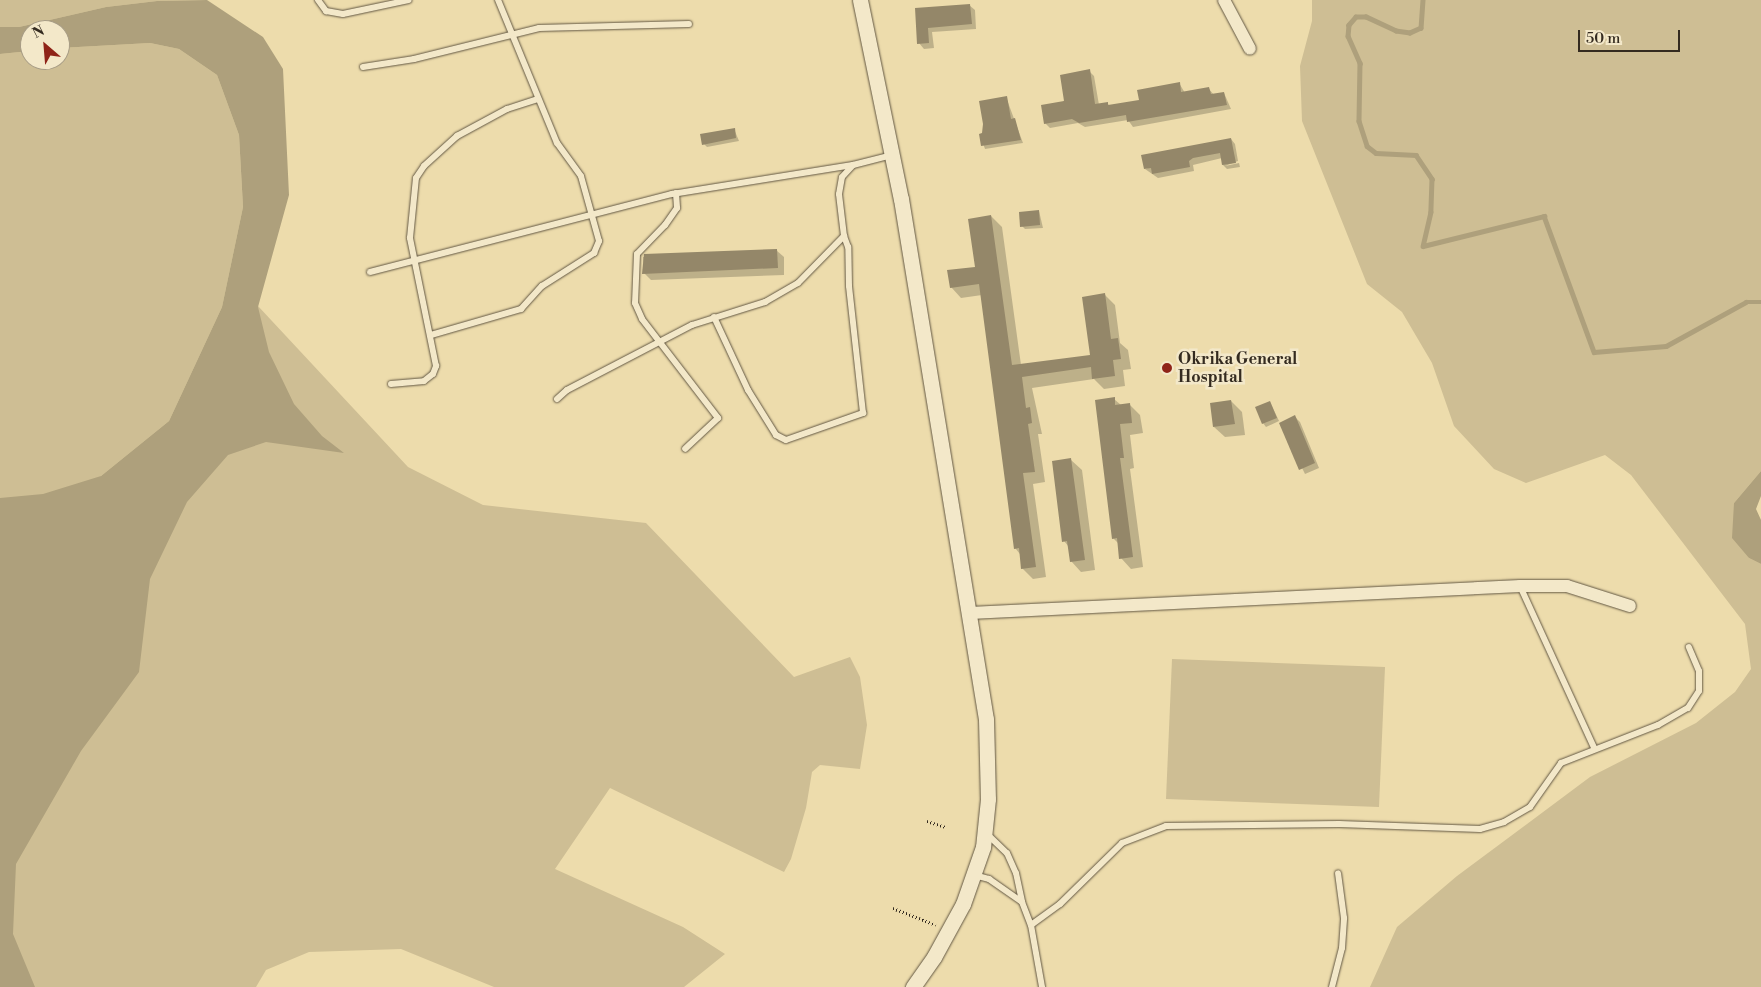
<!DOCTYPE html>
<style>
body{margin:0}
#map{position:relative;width:1761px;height:987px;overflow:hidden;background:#eddcac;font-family:"Libre Bodoni",serif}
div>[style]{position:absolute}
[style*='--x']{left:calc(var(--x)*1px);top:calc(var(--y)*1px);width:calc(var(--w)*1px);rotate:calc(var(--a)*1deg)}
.green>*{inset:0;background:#cebe94}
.water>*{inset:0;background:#aea07c}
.shadow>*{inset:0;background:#0003}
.stream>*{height:4.5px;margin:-2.25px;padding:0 2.25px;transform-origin:2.25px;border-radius:2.25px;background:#aea07c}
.building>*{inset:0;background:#948769}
.path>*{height:2.5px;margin-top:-1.25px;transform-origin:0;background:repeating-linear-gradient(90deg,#342b20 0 1px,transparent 0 3.5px)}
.roads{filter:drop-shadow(0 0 1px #625743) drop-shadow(0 0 1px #625743)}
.service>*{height:6px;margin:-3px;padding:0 3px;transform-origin:3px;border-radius:3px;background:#f3e8c9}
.minor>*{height:12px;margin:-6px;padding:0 6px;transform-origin:6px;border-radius:6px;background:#f3e8c9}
.tertiary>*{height:15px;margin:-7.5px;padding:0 7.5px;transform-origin:7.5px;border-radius:7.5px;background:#f3e8c9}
.dots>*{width:14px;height:14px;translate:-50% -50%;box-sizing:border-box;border:2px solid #f3e8c9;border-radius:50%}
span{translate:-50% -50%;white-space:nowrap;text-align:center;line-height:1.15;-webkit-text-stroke:5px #f3e8c9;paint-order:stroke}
.poi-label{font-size:16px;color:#342b20;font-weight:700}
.left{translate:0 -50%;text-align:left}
.north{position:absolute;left:20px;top:20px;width:50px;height:50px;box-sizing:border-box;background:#f3e8c9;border:1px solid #a79c85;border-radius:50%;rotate:333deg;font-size:14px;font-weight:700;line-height:20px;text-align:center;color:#342b20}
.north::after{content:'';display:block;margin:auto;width:18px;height:22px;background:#8f2418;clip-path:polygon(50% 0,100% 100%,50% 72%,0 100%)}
.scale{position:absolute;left:1578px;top:30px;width:102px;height:22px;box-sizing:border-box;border:2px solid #342b20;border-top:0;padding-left:6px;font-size:15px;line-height:18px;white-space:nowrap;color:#342b20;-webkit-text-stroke:4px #f3e8c9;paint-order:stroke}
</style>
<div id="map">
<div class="green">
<div style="clip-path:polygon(0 0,207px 0,157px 1px,106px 7px,19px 27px,0 27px)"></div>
<div style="clip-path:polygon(1312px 0,1761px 0,1761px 300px,1748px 302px,1761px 304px,1761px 471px,1734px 503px,1749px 558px,1761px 564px,1761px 987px,1370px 987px,1397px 927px,1457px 876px,1590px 777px,1696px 723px,1735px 692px,1751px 669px,1745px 624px,1631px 475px,1605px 455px,1526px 483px,1494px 469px,1454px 426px,1432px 363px,1402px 312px,1367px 284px,1302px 121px,1300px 66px,1312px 21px)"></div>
<div style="clip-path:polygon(150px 43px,179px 49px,217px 75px,239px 135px,243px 207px,222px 307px,169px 421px,101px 476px,0 588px,0 54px,30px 51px,30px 60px,60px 60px,60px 48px)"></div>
<div style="clip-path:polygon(258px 306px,408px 467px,483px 505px,646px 523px,794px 677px,850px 657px,860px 677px,867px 725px,860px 769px,820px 765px,812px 772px,806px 808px,791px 859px,784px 872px,610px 788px,555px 869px,683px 927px,725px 954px,684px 987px,494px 987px,401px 949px,309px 952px,266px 970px,256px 987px,0 987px,0 648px)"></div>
<div style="clip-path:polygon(1172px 659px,1385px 667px,1379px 807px,1166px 799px)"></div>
</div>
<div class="water">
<div style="clip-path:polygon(207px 0,263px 37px,283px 69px,289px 195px,258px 307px,269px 352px,294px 404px,322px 436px,344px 453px,266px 442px,228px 455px,187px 502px,150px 579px,139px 672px,81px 751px,16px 864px,13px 934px,35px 987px,0 987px,0 498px,43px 494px,101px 476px,169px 421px,222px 307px,243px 207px,239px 135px,217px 75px,179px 49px,150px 43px,60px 48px,60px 30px,30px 30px,30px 51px,0 54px,0 27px,19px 27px,106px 7px,157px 1px)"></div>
<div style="clip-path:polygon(1761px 471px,1761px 496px,1756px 509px,1761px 520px,1761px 564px,1749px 558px,1732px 538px,1734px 503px)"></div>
</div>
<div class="shadow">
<div style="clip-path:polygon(969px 5px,975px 10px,976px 29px,932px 32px,934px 48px,924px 49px,919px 43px,916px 9px)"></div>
<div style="clip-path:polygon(1089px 71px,1094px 76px,1099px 105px,1107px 103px,1110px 106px,1141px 101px,1179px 83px,1185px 93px,1209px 89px,1214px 95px,1224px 93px,1231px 109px,1133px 127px,1128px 120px,1085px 127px,1078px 123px,1050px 128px,1045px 123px)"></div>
<div style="clip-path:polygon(1006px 97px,1023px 143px,985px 149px,980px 135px,984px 134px)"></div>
<div style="clip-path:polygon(734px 129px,739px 141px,707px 147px,704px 144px)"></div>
<div style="clip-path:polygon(1231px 139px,1235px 144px,1238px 161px,1225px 166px,1239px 163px,1240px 167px,1227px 169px,1223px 165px,1222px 158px,1193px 165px,1194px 171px,1158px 178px,1145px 169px)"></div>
<div style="clip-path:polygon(1039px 211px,1043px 228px,1025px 229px,1022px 226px)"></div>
<div style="clip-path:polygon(991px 216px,1002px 227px,1021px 365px,1091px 356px,1105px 295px,1115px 305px,1120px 343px,1128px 350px,1131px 369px,1123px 370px,1125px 386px,1104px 389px,1094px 379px,1032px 388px,1042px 434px,1038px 434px,1045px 482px,1033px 484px,1046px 577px,1033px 579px,1022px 568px,1020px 554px,1015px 548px,982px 295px,961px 298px,951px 287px,976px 268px)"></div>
<div style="clip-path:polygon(776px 250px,784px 257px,784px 275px,651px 280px,644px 273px,643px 257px)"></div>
<div style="clip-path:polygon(1114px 399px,1121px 405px,1129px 404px,1140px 415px,1143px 433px,1130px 435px,1134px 468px,1130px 469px,1143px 567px,1131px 569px,1121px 558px,1119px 544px,1113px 538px)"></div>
<div style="clip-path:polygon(1231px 401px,1242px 412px,1245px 435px,1225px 437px,1214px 427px)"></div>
<div style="clip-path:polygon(1270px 402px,1280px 423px,1295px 417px,1300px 422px,1319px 468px,1305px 474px,1279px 421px,1266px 427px,1263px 423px)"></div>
<div style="clip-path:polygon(1071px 460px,1082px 470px,1095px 570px,1081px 572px,1071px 561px,1069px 547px,1064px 541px)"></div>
</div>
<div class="stream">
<div style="--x:1423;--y:0;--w:28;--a:94"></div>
<div style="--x:1421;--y:28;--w:12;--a:156"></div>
<div style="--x:1410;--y:33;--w:14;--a:-172"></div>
<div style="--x:1396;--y:31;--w:33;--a:-155"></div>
<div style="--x:1366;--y:17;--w:10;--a:180"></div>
<div style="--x:1356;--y:17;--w:11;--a:131"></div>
<div style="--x:1349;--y:25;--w:11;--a:95"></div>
<div style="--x:1348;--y:36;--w:30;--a:66"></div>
<div style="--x:1360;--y:63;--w:58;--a:91"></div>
<div style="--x:1359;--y:121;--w:26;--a:72"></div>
<div style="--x:1367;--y:146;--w:11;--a:38"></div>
<div style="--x:1376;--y:153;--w:40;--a:2.9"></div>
<div style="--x:1416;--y:155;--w:29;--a:56"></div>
<div style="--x:1432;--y:179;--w:33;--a:92"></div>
<div style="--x:1431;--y:212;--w:35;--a:103"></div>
<div style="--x:1423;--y:246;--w:125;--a:-13.9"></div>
<div style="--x:1544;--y:216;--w:145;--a:69.8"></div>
<div style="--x:1594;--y:352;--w:72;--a:-4.8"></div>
<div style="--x:1666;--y:346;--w:91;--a:-28.8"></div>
<div style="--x:1746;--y:302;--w:15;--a:0"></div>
</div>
<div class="building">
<div style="clip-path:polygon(970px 4px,972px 24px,928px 28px,929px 43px,917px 44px,915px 8px)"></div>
<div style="clip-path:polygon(1090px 69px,1095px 104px,1108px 102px,1108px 105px,1139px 100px,1137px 90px,1180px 82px,1181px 92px,1209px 87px,1211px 94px,1224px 92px,1227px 105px,1127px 122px,1126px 115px,1079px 123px,1072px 119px,1044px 124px,1041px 105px,1064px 101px,1060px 75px)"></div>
<div style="clip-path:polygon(1007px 96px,1011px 119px,1015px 118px,1021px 140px,981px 146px,979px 134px,982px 133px,983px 124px,979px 101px)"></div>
<div style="clip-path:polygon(735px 128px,736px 138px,702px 145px,700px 134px)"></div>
<div style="clip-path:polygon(1231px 138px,1236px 163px,1222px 165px,1220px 153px,1193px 158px,1189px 161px,1190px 167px,1152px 174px,1151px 168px,1144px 169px,1141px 155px)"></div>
<div style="clip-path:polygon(1039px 210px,1040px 225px,1020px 227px,1019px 212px)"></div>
<div style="clip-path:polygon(991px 215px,1012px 365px,1090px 355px,1082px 297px,1105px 293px,1111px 339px,1118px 338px,1121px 359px,1113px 360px,1115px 376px,1092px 379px,1091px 367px,1022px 377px,1026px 408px,1030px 407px,1032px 423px,1028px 424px,1035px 472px,1023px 473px,1036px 567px,1021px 569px,1019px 548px,1014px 549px,979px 284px,950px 288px,947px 270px,975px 267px,968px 219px)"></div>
<div style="clip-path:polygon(777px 249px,778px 268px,642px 274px,644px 254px)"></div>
<div style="clip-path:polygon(1115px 397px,1115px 405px,1130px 403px,1132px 423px,1120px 424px,1124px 458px,1120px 458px,1133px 557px,1119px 559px,1117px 538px,1112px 539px,1095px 400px)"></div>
<div style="clip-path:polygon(1231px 400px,1235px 424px,1213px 427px,1210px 403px)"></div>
<div style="clip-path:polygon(1270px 401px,1277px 418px,1262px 424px,1255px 407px)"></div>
<div style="clip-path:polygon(1295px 415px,1315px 463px,1299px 470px,1279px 423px)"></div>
<div style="clip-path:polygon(1071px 458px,1085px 560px,1070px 562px,1067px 541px,1062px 542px,1052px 461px)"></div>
</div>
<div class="path">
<div style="--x:927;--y:821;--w:20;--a:18"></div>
<div style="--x:893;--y:908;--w:46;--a:21.6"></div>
</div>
<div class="roads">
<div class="service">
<div style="--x:318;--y:0;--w:14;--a:54"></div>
<div style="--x:326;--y:11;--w:17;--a:10"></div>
<div style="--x:343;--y:14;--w:67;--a:-12"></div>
<div style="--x:363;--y:67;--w:52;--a:-8.9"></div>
<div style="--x:414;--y:59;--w:129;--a:-13.9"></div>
<div style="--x:539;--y:28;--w:150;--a:-1.5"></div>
<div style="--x:676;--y:193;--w:15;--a:86"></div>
<div style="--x:677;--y:208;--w:21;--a:125"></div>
<div style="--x:665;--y:225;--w:40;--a:134"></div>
<div style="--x:637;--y:254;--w:49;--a:92.3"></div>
<div style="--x:635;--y:303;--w:17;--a:66"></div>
<div style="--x:642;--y:319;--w:125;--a:52.5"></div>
<div style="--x:718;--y:418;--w:45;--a:136.8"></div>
<div style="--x:370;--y:272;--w:312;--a:-14.5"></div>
<div style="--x:672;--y:194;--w:183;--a:-9.1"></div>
<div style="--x:714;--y:317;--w:81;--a:65"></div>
<div style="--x:748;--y:390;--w:53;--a:58.1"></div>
<div style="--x:776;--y:435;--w:11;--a:27"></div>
<div style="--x:786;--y:440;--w:82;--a:-19.3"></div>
<div style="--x:863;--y:413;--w:128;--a:-96.3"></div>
<div style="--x:849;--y:286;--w:39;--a:-91"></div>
<div style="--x:848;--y:247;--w:12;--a:-110"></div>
<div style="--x:431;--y:335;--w:94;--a:-16.1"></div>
<div style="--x:521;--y:309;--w:31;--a:-48"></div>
<div style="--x:542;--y:286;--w:62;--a:-32.4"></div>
<div style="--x:594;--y:253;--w:13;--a:-67"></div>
<div style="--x:599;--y:241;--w:67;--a:-105.5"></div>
<div style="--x:581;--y:176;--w:41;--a:-126"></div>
<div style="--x:557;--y:143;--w:155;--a:-112.4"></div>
<div style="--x:391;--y:384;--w:33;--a:-5"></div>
<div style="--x:424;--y:381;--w:11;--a:-38"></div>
<div style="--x:433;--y:374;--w:9;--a:-69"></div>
<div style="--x:436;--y:366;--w:131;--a:-101.5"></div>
<div style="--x:410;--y:238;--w:60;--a:-84.3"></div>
<div style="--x:416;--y:178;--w:14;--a:-56"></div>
<div style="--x:424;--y:166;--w:45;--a:-42.3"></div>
<div style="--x:457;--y:136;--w:57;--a:-28.4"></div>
<div style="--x:507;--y:109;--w:32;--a:-18"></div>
<div style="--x:557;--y:399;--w:13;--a:-42"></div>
<div style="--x:567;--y:390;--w:141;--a:-27.5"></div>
<div style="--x:692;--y:325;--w:77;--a:-17.5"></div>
<div style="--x:765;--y:302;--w:38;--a:-30"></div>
<div style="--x:798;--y:283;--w:66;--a:-45.6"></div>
<div style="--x:844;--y:236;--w:42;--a:-96.8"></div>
<div style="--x:839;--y:194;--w:17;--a:-80"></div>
<div style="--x:842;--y:177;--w:16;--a:-47"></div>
<div style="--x:853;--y:165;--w:40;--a:-14.4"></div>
<div style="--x:1520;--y:586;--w:178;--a:65.4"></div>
<div style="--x:986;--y:833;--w:29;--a:44"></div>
<div style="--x:1007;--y:853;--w:22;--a:66"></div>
<div style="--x:1016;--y:873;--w:30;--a:78"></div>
<div style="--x:1022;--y:902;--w:25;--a:69"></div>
<div style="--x:1031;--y:925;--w:63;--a:79.9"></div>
<div style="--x:974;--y:875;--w:16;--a:15"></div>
<div style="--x:989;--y:879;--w:40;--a:34.9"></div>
<div style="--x:1031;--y:925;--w:36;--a:-36"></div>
<div style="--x:1060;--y:904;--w:87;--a:-44.5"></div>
<div style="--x:1122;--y:843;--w:47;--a:-21.1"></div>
<div style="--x:1166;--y:826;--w:173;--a:-0.7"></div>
<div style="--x:1339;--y:824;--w:141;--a:2"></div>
<div style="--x:1480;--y:829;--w:25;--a:-16"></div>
<div style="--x:1504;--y:822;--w:30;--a:-30"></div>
<div style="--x:1530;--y:807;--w:54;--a:-54.8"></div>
<div style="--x:1561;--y:763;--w:104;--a:-21.4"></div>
<div style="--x:1658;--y:725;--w:34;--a:-30"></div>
<div style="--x:1688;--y:708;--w:20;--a:-57"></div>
<div style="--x:1699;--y:691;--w:20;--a:-90"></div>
<div style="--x:1699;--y:671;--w:26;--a:-113"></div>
<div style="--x:1332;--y:987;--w:40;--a:-75.6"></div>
<div style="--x:1342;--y:948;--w:30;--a:-86"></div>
<div style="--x:1344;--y:918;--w:45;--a:-97.6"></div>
</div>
<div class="minor">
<div style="--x:1224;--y:0;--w:55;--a:62"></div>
<div style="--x:970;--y:613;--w:551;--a:-2.81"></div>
<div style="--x:1520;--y:586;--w:47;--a:0"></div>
<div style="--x:1567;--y:586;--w:66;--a:17.6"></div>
</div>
<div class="tertiary">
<div style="--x:860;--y:0;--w:203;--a:78.4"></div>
<div style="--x:901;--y:199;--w:527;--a:80.72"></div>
<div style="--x:986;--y:719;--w:80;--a:88.6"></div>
<div style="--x:988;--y:799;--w:48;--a:95.9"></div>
<div style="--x:983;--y:847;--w:60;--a:109.3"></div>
<div style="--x:963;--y:904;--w:60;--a:118.7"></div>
<div style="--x:934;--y:957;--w:37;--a:125"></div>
</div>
</div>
<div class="dots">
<div style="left:1167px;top:368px;background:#8f2418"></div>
</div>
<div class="poi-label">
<span class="left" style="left:1178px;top:368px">Okrika General<br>Hospital</span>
</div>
<div class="north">N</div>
<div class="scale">50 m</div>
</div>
